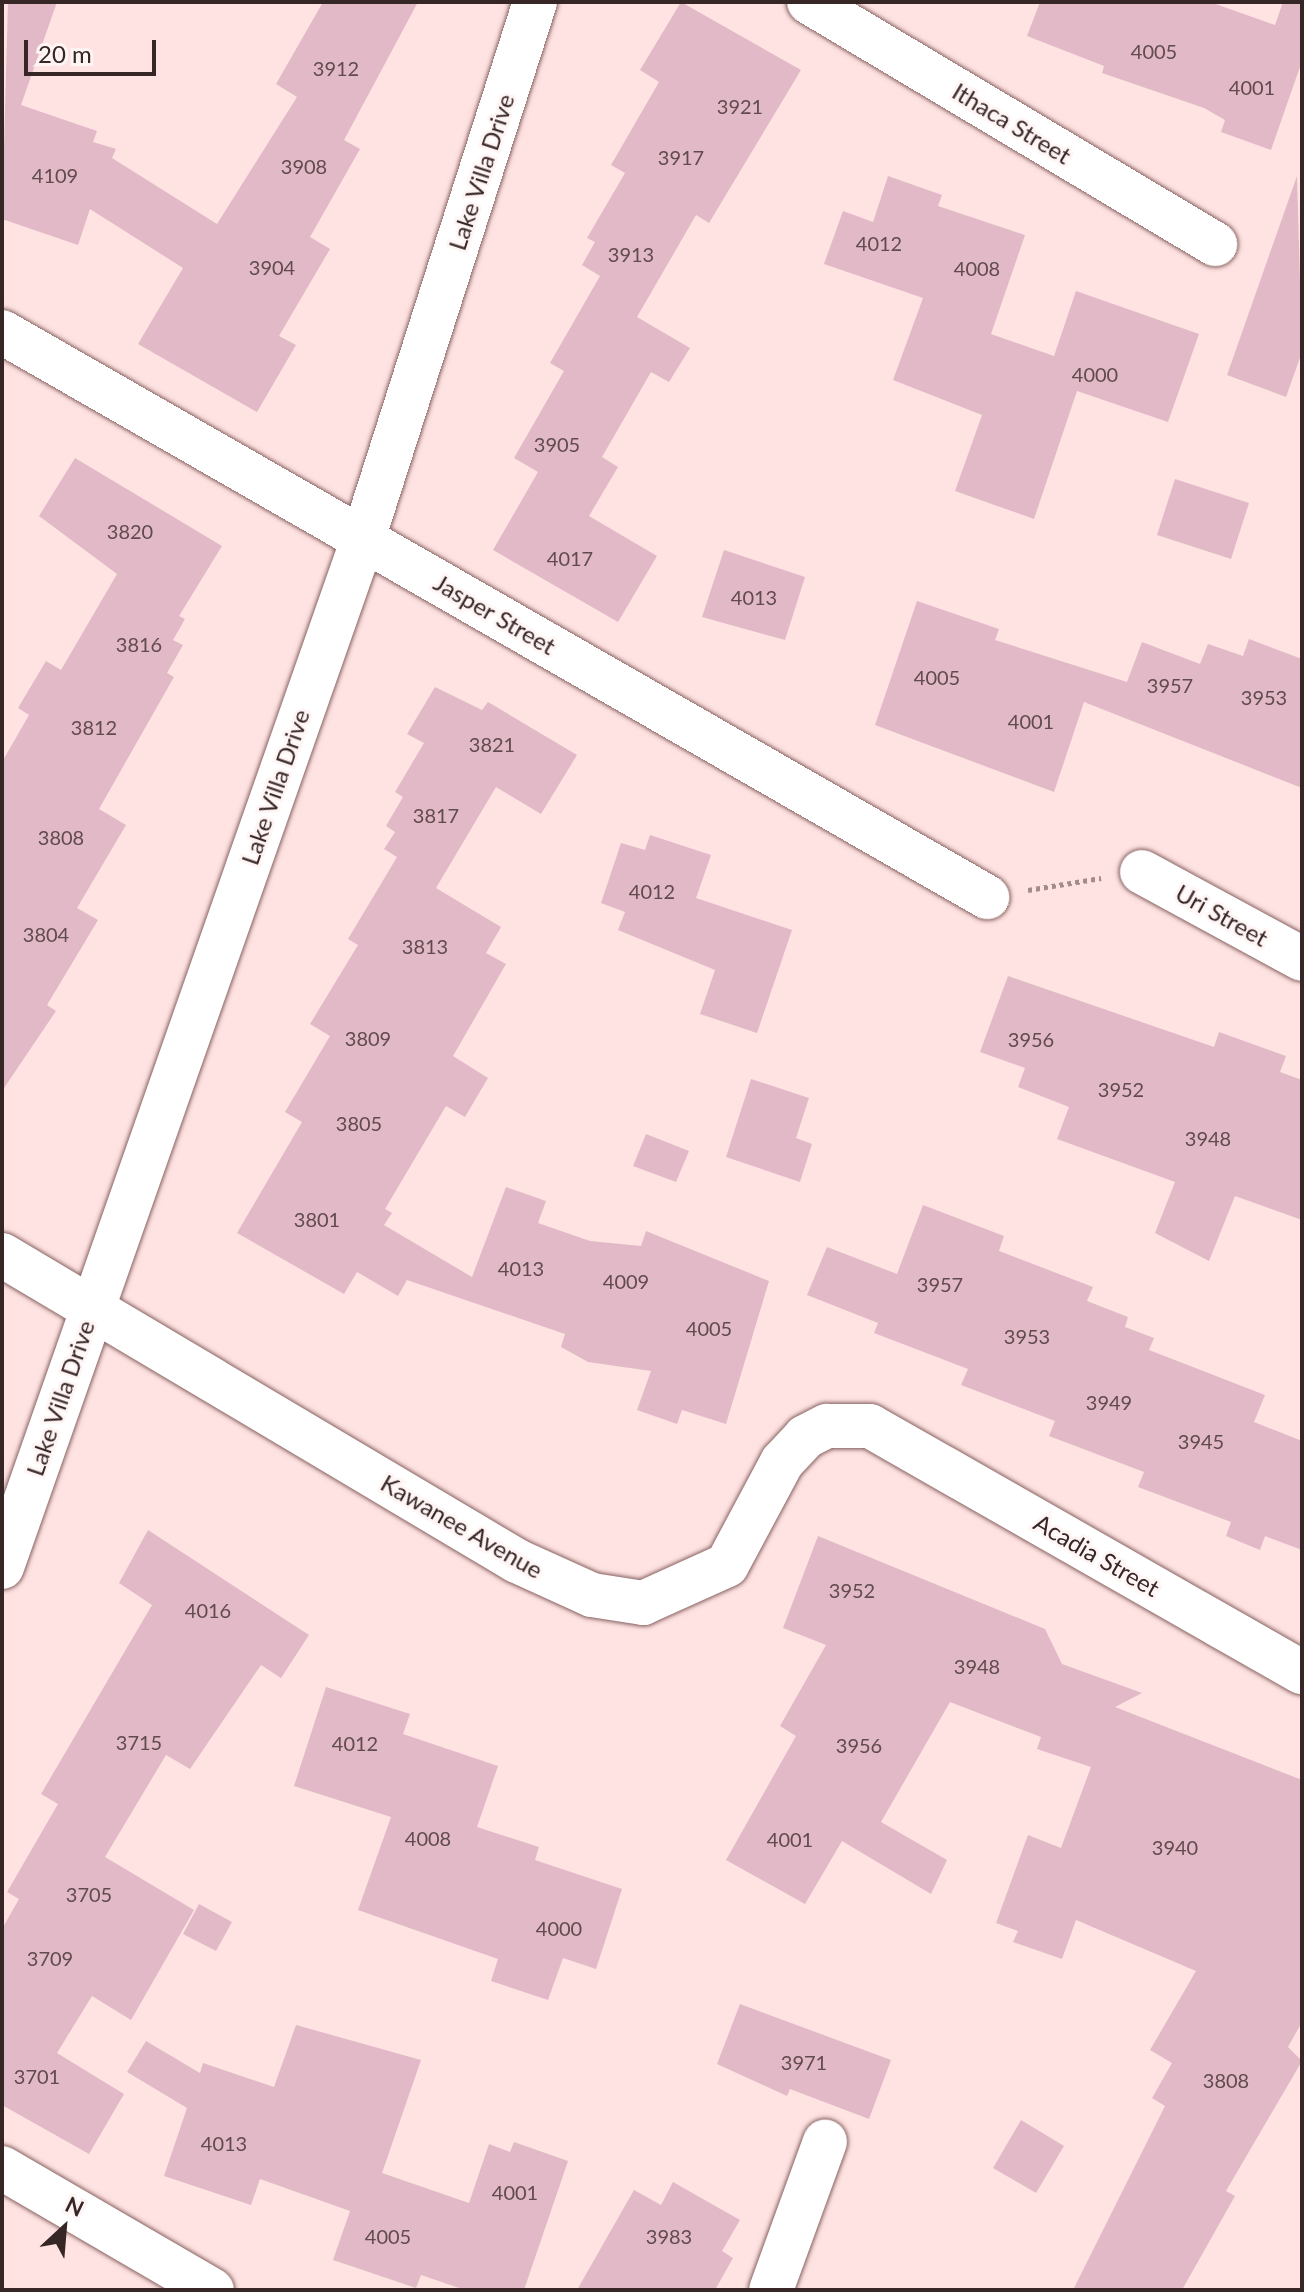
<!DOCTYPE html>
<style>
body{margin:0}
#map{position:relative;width:1304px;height:2292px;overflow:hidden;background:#fee3e2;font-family:Lato,sans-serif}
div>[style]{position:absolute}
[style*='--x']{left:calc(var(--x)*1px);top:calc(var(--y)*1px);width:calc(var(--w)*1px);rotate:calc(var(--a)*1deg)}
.building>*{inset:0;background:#e2b9c7}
.path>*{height:5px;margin-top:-2.5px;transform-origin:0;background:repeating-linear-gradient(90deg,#a38d8c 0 4px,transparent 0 8px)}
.roads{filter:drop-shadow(0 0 2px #886261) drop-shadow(0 0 2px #886261)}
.minor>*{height:44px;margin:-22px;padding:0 22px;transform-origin:22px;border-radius:22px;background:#fff}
span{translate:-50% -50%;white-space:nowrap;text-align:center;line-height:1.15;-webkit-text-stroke:6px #fff5f5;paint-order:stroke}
.number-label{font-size:20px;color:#614b4e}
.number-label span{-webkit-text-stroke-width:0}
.street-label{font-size:24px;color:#362625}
.frame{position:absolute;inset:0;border:4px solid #362625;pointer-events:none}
.north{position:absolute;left:24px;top:2188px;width:80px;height:80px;-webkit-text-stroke:6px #fff5f5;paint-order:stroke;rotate:26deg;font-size:22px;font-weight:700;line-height:32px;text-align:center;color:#362625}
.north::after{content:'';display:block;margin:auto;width:28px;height:36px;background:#362625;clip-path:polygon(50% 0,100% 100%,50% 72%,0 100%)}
.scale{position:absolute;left:24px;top:40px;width:132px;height:36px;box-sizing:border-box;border:4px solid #362625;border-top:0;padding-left:10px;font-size:24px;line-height:28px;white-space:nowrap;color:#362625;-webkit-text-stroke:6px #fff5f5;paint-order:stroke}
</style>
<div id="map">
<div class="building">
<div style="clip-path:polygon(8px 2px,57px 2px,21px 105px,97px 131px,93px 142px,116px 149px,112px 158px,217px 224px,297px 97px,276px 84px,323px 2px,418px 2px,344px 140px,360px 149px,310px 237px,330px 249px,279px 336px,296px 345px,257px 412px,138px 344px,183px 268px,90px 209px,78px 245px,2px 219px)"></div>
<div style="clip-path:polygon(681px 2px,801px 70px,709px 223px,696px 215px,637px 317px,690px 348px,669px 382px,651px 372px,602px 457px,618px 467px,589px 516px,657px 556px,618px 622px,493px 550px,538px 472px,514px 458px,564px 371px,550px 363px,600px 276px,582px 265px,595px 242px,587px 238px,625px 173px,611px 165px,659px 82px,640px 70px)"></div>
<div style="clip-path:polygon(1040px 2px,1210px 2px,1275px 25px,1283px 2px,1302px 2px,1302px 61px,1271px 150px,1221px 132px,1225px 120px,1204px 108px,1102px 73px,1104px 66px,1027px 36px)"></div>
<div style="clip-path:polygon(888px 176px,942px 195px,938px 206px,1025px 235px,991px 334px,1054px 356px,1076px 291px,1199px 334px,1168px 422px,1077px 391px,1034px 519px,955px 491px,982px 415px,893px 380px,923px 298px,824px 264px,843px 211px,873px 222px)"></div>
<div style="clip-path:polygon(1297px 176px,1302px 352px,1286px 397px,1227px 375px)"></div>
<div style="clip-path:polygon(75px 458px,222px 546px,179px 616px,185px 619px,173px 640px,183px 645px,167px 673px,174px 677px,99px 809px,126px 825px,77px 908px,98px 920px,47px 1005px,56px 1011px,2px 1091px,2px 762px,29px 715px,18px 708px,46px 661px,61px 670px,117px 574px,39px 516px)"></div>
<div style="clip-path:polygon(1175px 479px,1249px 503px,1231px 559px,1157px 535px)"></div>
<div style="clip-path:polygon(724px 550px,805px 577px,785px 640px,702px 617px)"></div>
<div style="clip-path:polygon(917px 601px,999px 629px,995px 640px,1127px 682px,1142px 642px,1200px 664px,1208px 644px,1243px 656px,1249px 639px,1302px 659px,1302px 788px,1084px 702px,1054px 792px,875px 725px)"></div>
<div style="clip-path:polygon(435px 687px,482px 710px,488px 702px,577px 755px,541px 814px,496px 787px,436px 888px,501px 927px,486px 953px,506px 964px,453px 1056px,488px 1078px,465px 1117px,446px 1106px,385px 1209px,392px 1213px,384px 1225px,472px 1277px,506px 1187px,546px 1201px,538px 1223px,590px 1241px,641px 1246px,646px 1231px,769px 1281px,726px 1424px,682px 1410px,677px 1424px,637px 1410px,651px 1371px,588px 1362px,561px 1347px,565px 1334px,407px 1280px,398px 1296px,357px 1272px,344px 1294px,237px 1233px,302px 1122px,285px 1112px,330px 1036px,310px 1024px,358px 945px,348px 939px,397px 857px,384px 849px,395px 832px,386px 826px,403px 797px,395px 792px,424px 743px,407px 734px)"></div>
<div style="clip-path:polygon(650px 835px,711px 855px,696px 898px,792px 930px,757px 1033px,700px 1014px,715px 970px,618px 930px,625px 912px,601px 903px,621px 843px,645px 850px)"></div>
<div style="clip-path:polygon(1008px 976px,1214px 1047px,1219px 1032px,1286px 1056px,1280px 1072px,1302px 1080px,1302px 1220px,1235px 1196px,1209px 1261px,1155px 1233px,1175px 1182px,1057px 1139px,1069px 1107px,1018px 1087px,1025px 1068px,980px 1052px)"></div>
<div style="clip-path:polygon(751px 1079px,809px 1098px,796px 1138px,812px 1144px,800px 1182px,726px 1157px)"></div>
<div style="clip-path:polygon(646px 1134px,689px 1151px,676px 1182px,633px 1166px)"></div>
<div style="clip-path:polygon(923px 1205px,1004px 1236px,999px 1251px,1093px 1287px,1087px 1301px,1128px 1317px,1125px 1327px,1154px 1338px,1149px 1350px,1265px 1395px,1254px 1422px,1302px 1441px,1302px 1550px,1265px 1536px,1260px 1550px,1226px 1536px,1231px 1522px,1138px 1487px,1144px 1472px,1049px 1436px,1055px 1421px,961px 1385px,968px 1369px,874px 1333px,878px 1323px,807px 1295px,827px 1247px,897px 1274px)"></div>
<div style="clip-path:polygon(148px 1530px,309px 1635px,281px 1678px,261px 1665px,190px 1769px,166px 1755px,105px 1857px,194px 1910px,131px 2020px,92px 1996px,57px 2053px,124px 2094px,89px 2154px,2px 2105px,2px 1929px,19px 1899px,7px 1892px,58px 1804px,41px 1794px,152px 1605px,119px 1583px)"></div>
<div style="clip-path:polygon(818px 1536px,1045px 1629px,1062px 1664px,1142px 1693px,1115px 1707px,1302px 1780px,1302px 2022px,1288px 2047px,1302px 2061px,1226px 2191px,1235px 2196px,1182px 2290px,1073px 2290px,1165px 2106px,1152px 2098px,1172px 2063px,1150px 2050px,1196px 1971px,1076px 1920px,1062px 1959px,1013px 1942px,1018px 1931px,996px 1923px,1028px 1835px,1061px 1848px,1091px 1767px,1037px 1749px,1041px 1737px,950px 1702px,881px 1822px,947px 1860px,931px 1894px,842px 1841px,805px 1904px,726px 1860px,796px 1736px,780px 1726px,826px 1645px,783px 1628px)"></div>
<div style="clip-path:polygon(326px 1687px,410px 1714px,403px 1734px,498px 1766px,477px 1827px,539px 1847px,535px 1860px,622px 1889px,596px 1969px,563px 1958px,548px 2000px,491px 1981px,498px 1959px,358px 1910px,391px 1817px,294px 1786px)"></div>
<div style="clip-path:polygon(199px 1904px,232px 1922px,216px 1951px,183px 1934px)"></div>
<div style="clip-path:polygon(740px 2004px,891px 2060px,869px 2119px,790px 2089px,787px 2096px,717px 2064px)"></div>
<div style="clip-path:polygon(296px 2025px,421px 2060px,382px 2173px,469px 2203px,489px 2144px,510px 2152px,514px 2142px,568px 2161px,524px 2290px,465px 2290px,421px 2275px,416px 2288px,333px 2260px,350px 2211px,260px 2179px,251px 2205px,164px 2176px,187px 2108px,127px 2072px,146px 2041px,200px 2073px,203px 2063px,274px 2087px)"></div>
<div style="clip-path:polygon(1021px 2120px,1064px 2146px,1036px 2193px,993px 2168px)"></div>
<div style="clip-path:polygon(673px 2182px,740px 2220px,722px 2251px,733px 2258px,715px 2290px,577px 2290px,634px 2190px,661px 2205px)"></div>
</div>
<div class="path">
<div style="--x:1028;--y:890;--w:74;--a:-9.3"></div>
</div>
<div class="roads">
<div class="minor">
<div style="--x:809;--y:2;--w:473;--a:30.8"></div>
<div style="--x:2;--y:332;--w:1136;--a:29.84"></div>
<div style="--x:1142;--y:872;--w:182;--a:28.5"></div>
<div style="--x:2;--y:1255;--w:599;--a:30.72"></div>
<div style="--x:517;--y:1561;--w:82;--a:24.4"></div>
<div style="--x:592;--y:1595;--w:52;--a:8.9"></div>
<div style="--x:643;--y:1603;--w:92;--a:-24.3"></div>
<div style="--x:727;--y:1565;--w:117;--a:-61.9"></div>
<div style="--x:782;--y:1462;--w:34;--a:-47"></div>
<div style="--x:805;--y:1437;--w:25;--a:-27"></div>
<div style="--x:827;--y:1426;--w:43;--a:0"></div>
<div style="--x:870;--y:1426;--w:497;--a:29.7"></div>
<div style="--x:2;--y:1567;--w:1090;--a:-70.65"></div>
<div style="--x:363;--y:539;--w:564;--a:-72.24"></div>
<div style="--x:2;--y:2168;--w:243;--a:30.2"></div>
<div style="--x:771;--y:2290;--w:158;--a:-70"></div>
</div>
</div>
<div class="number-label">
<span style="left:1154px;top:51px">4005</span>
<span style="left:336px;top:68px">3912</span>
<span style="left:1252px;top:87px">4001</span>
<span style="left:740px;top:106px">3921</span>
<span style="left:681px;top:157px">3917</span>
<span style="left:304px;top:166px">3908</span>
<span style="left:55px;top:175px">4109</span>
<span style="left:879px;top:243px">4012</span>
<span style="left:631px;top:254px">3913</span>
<span style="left:272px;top:267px">3904</span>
<span style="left:977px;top:268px">4008</span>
<span style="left:1095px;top:374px">4000</span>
<span style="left:557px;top:444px">3905</span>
<span style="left:130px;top:531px">3820</span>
<span style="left:570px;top:558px">4017</span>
<span style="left:754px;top:597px">4013</span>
<span style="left:139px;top:644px">3816</span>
<span style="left:937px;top:677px">4005</span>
<span style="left:1170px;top:685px">3957</span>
<span style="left:1264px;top:697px">3953</span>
<span style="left:1031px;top:721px">4001</span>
<span style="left:94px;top:727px">3812</span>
<span style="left:492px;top:744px">3821</span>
<span style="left:436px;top:815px">3817</span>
<span style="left:61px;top:837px">3808</span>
<span style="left:652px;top:891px">4012</span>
<span style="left:46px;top:934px">3804</span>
<span style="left:425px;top:946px">3813</span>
<span style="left:368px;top:1038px">3809</span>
<span style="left:1031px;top:1039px">3956</span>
<span style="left:1121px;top:1089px">3952</span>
<span style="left:359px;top:1123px">3805</span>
<span style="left:1208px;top:1138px">3948</span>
<span style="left:317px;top:1219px">3801</span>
<span style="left:521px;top:1268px">4013</span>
<span style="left:626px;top:1281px">4009</span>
<span style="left:940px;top:1284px">3957</span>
<span style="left:709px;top:1328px">4005</span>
<span style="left:1027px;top:1336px">3953</span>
<span style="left:1109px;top:1402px">3949</span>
<span style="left:1201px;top:1441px">3945</span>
<span style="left:852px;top:1590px">3952</span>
<span style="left:208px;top:1610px">4016</span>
<span style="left:977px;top:1666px">3948</span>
<span style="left:139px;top:1742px">3715</span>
<span style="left:355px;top:1743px">4012</span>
<span style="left:859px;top:1745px">3956</span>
<span style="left:428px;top:1838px">4008</span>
<span style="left:790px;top:1839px">4001</span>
<span style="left:1175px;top:1847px">3940</span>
<span style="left:89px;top:1894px">3705</span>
<span style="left:559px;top:1928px">4000</span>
<span style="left:50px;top:1958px">3709</span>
<span style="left:804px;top:2062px">3971</span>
<span style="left:37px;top:2076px">3701</span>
<span style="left:1226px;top:2080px">3808</span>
<span style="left:224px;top:2143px">4013</span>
<span style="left:515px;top:2192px">4001</span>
<span style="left:388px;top:2236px">4005</span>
<span style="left:669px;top:2236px">3983</span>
</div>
<div class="street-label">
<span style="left:1012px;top:123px;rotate:31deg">Ithaca Street</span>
<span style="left:481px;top:172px;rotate:-72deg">Lake Villa Drive</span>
<span style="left:495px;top:614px;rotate:30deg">Jasper Street</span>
<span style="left:275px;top:787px;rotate:-71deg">Lake Villa Drive</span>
<span style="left:1222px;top:915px;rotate:29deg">Uri Street</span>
<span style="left:60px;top:1398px;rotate:-71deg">Lake Villa Drive</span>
<span style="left:462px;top:1526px;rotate:30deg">Kawanee Avenue</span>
<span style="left:1097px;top:1555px;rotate:30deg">Acadia Street</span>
</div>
<div class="frame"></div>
<div class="north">N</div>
<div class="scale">20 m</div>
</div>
